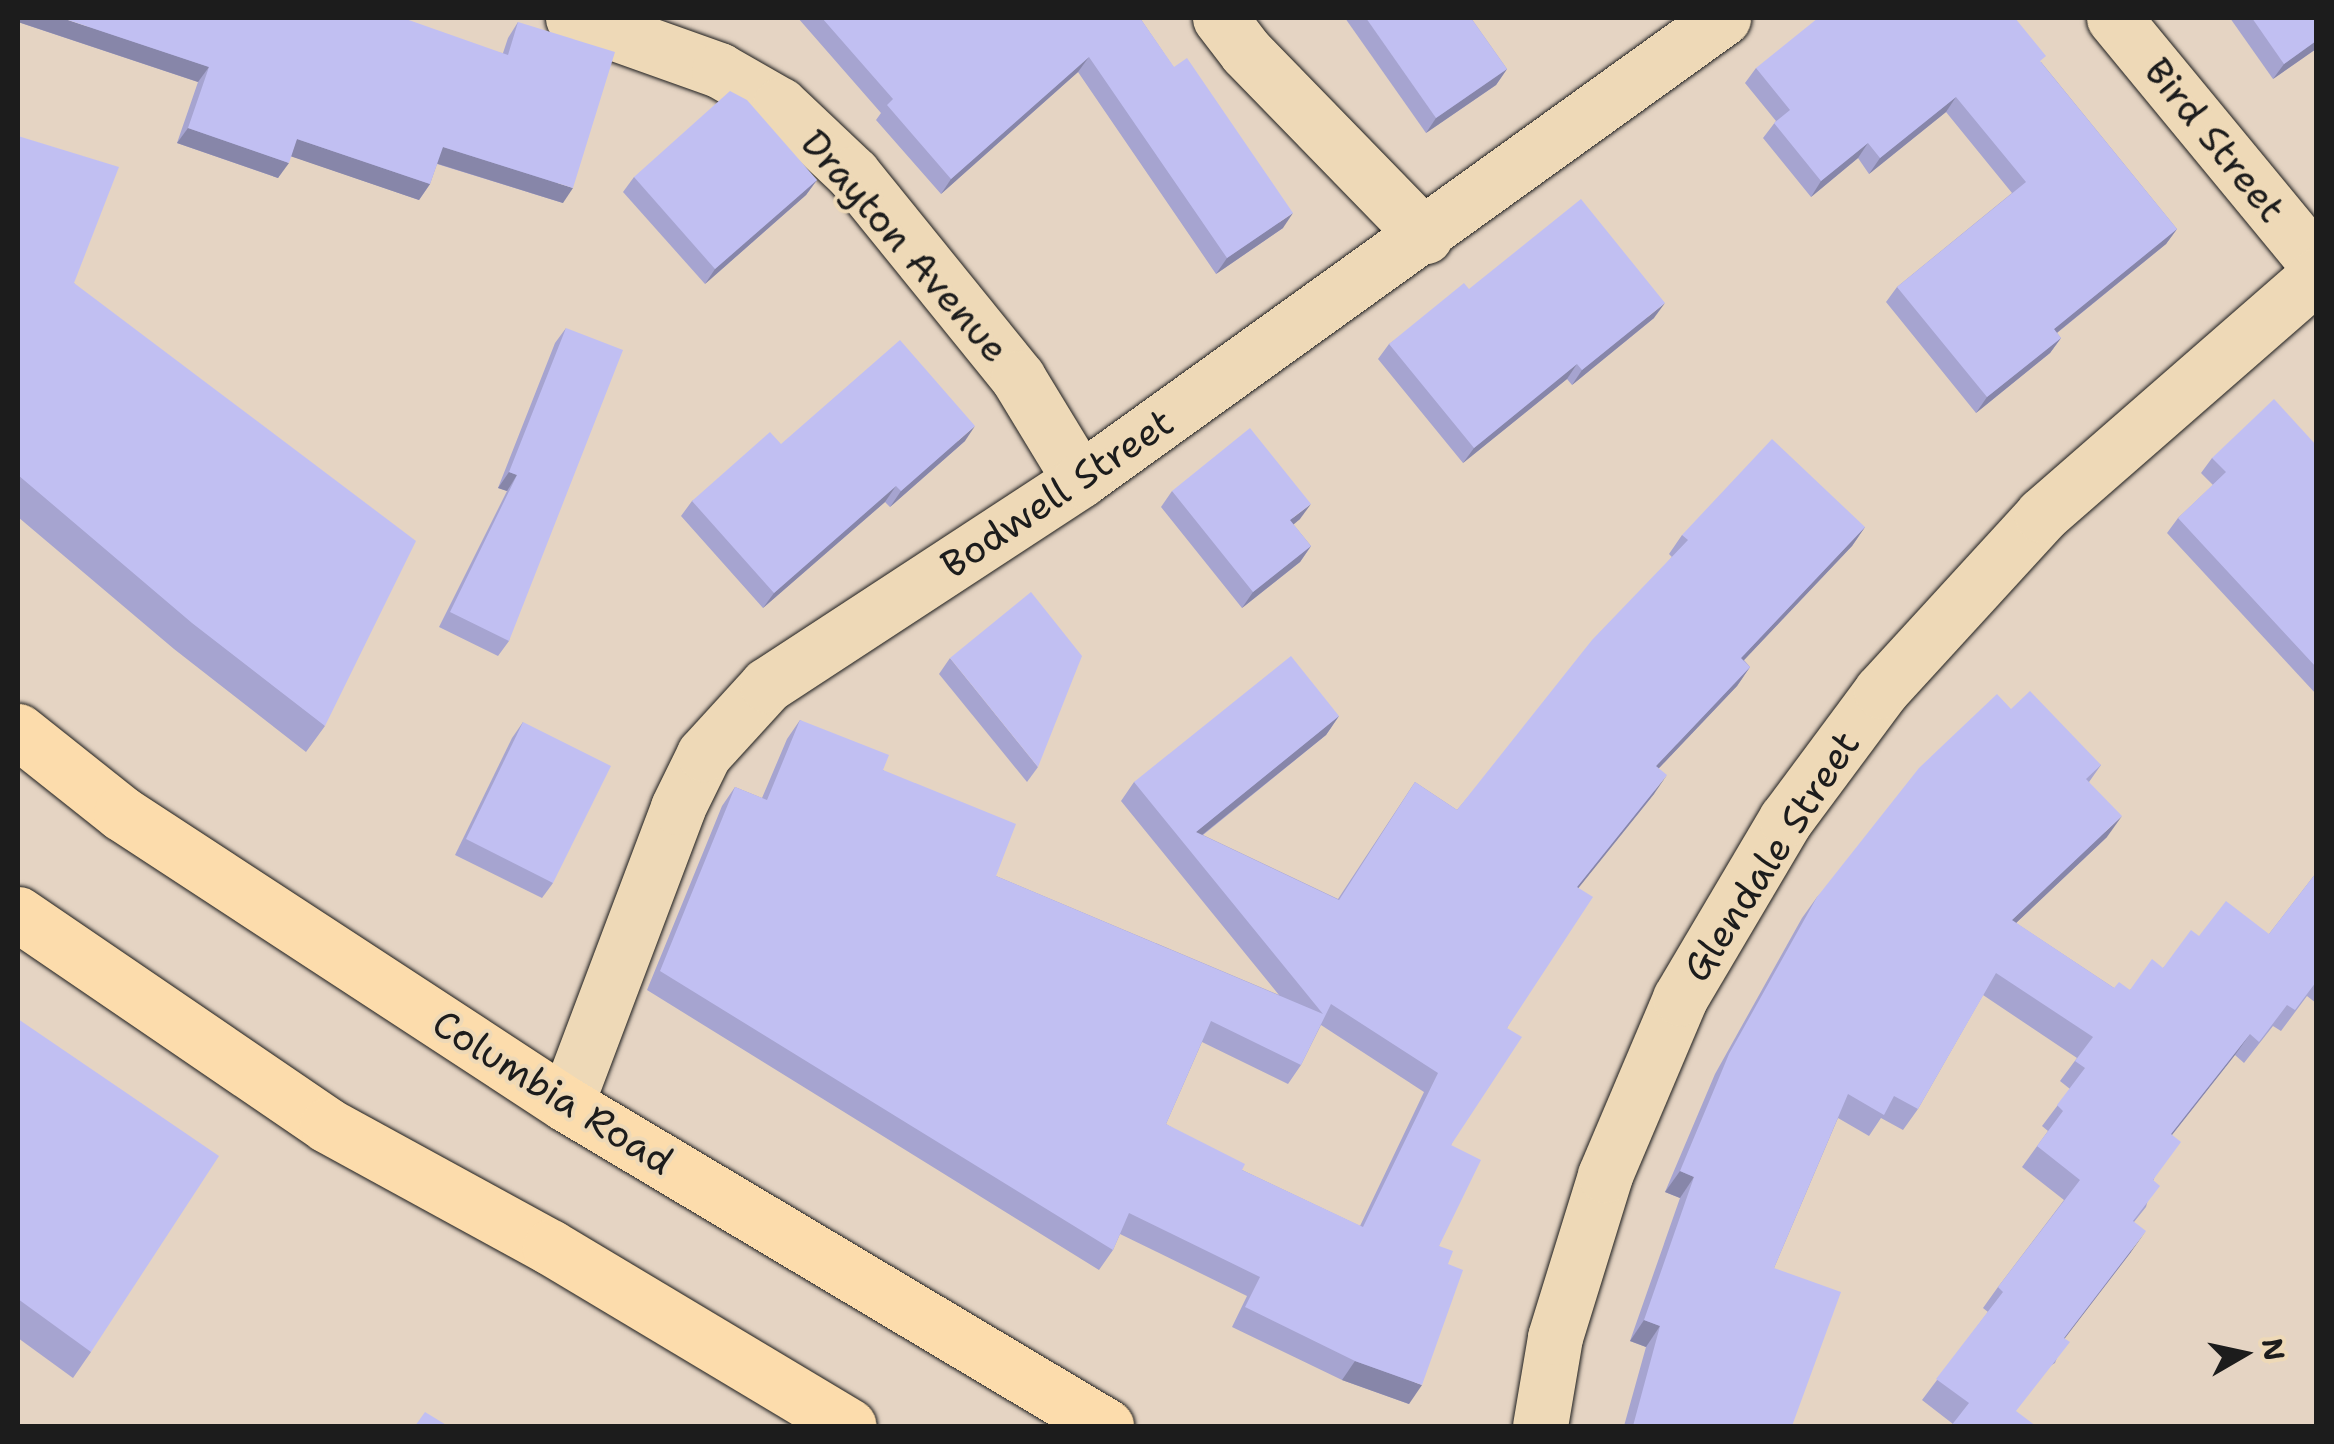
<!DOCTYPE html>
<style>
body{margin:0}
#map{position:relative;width:2334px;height:1444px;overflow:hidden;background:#e5d4c3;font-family:"Shantell Sans",sans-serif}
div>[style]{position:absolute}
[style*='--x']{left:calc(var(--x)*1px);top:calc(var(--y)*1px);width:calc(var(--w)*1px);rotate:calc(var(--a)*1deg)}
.roads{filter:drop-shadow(0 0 2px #1c1c1c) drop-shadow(0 0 2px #1c1c1c)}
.minor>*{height:55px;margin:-27.5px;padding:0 27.5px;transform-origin:27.5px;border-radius:27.5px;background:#eed9b7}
.major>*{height:55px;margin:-27.5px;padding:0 27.5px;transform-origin:27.5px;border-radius:27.5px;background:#fcdcac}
.wall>*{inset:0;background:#a6a4d0}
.shaded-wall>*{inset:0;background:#8786a9}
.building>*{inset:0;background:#c1bff2}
span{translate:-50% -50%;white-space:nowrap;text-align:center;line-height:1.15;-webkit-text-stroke:8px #eed9b7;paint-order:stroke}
.street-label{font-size:38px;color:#1c1c1c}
.frame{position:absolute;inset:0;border:20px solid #1c1c1c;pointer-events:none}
.north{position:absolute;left:2194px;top:1304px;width:100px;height:100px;-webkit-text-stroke:8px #eed9b7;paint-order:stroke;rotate:81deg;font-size:28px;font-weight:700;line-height:40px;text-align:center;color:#1c1c1c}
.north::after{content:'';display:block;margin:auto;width:35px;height:45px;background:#1c1c1c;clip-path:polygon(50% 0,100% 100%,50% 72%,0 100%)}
</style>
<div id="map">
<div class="roads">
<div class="minor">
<div style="--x:573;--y:18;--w:155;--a:19.6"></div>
<div style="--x:719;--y:70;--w:70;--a:29.8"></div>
<div style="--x:780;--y:105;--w:100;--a:43.4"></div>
<div style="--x:853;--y:174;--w:262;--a:51"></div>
<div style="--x:1018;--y:378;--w:119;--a:58.7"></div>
<div style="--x:1220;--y:18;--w:43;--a:52.6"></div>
<div style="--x:1246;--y:52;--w:257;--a:45.8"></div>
<div style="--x:2114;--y:18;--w:318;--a:50.5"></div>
<div style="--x:566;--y:1104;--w:317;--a:-69.3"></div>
<div style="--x:678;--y:807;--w:59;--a:-63.9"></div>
<div style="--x:704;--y:754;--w:93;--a:-47.6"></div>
<div style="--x:767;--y:685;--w:374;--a:-33.2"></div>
<div style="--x:1080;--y:480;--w:792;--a:-35.7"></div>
<div style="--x:1540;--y:1426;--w:90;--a:-80.4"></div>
<div style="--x:1555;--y:1337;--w:170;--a:-72.8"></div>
<div style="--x:1605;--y:1175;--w:192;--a:-67"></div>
<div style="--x:1680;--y:998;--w:208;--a:-59.4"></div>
<div style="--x:1786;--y:819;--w:159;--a:-53.4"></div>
<div style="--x:1881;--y:691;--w:239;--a:-47.5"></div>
<div style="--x:2042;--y:515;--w:364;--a:-41.1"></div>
</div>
<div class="major">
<div style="--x:18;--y:731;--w:132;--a:38.5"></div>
<div style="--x:121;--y:813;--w:532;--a:33.18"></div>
<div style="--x:566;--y:1104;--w:629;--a:30.81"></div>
<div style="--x:18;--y:914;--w:374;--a:34.3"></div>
<div style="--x:327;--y:1125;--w:254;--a:28.7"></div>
<div style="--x:550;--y:1247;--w:348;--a:30.9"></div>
</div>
</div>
<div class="wall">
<div style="clip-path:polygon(798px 18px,1140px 18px,1283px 228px,1216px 274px,1078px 72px,941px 194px,876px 120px,881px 113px)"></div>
<div style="clip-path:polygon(1345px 18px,1471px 18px,1507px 69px,1496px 85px,1426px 133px)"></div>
<div style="clip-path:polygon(2230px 18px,2316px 18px,2316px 49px,2273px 79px)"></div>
<div style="clip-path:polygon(18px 22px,503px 53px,508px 38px,518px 22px,563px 203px,437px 164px,430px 184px,419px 200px,291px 156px,278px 178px,177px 143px,198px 82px)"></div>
<div style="clip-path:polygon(2041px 62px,2177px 229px,2166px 244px,2057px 333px,2061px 338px,2050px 353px,1976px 413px,1886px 302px,1897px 287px,2012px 193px,1946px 112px,1869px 174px,1858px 158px,1811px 197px,1763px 138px,1776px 121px,1745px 83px,1756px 68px)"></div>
<div style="clip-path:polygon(18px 136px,74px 283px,325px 726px,306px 752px,174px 649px,18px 517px)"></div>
<div style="clip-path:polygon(634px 177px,817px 180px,806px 195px,705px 284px,623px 192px)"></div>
<div style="clip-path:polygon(1469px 289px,1654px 318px,1572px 385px,1567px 379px,1463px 463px,1378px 359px,1389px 344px)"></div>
<div style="clip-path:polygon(566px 328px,509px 641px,498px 656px,439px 627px,507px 491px,498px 488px,555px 343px)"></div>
<div style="clip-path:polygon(965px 441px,890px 507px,885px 502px,763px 608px,681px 516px,692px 501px,781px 444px)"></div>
<div style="clip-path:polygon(2316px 445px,2316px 694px,2167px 533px,2178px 518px,2213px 485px,2201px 473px,2212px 458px)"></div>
<div style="clip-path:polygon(1172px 491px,1300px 519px,1293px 524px,1311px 546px,1300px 562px,1242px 608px,1161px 507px)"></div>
<div style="clip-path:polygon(evenodd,1865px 527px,1852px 546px,1744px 660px,1750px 667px,1737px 686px,1659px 768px,1654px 794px,1578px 888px,1507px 1028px,1451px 1145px,1439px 1246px,1448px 1264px,1409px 1404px,1342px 1380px,1232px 1327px,1247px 1296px,1120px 1234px,1113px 1250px,1099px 1270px,647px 990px,722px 806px,735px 787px,762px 798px,787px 739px,800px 720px,883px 770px,996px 876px,1279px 995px,1121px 801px,1134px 782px,1339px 716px,1326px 735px,1203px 835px,1338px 899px,1415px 782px,1457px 810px,1672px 557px,1669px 554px,1682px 535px,1865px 527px,1321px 1025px,1424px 1092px,1360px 1226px,1242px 1170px,1166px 1124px,1202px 1042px,1288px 1084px,1301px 1065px,1321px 1025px)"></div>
<div style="clip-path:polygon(950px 658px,1038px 767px,1027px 782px,939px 674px)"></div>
<div style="clip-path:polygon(2011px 709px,2101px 765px,2089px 782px,2107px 837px,2016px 923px,2114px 988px,2130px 990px,2163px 968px,2199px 936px,2269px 934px,2316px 873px,2316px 1003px,2307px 996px,2281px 1031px,2273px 1026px,2244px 1063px,2235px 1055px,2172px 1135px,2153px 1181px,2146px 1207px,2134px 1222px,2131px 1252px,2064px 1339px,2055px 1363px,1953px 1424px,1922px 1400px,1988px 1312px,1983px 1308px,1998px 1287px,2064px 1200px,2022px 1167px,2048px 1131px,2042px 1126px,2070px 1089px,2060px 1081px,2077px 1058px,1983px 995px,1918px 1109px,1903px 1130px,1881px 1118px,1869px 1136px,1838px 1118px,1774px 1268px,1792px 1426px,1624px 1426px,1646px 1347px,1630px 1341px,1680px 1198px,1665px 1192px,1715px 1074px,1802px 918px,1817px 897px)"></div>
<div style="clip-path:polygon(523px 722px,553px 883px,542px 898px,455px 855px,512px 738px)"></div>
<div style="clip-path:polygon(18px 1019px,91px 1352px,73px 1378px,18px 1338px)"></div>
</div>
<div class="shaded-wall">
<div style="clip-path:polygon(18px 18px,62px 18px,209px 67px,198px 82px,18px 22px)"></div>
<div style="clip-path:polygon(2316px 41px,2316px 49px,2273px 79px,2284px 64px)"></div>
<div style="clip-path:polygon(1089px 57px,1078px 72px,941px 194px,951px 179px)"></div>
<div style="clip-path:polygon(1507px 69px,1496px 85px,1426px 133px,1436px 118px)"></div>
<div style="clip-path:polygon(1956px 97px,1946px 112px,1869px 174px,1880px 158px)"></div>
<div style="clip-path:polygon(188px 128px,289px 163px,278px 178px,177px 143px)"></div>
<div style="clip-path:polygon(297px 139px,430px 184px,419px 200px,287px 155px)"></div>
<div style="clip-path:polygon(1868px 143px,1858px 158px,1811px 197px,1821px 181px)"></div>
<div style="clip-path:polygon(443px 147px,573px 188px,563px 203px,432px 162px)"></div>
<div style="clip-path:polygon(817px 180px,806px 195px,705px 284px,715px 269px)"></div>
<div style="clip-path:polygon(1293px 213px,1283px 228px,1216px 274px,1227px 258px)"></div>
<div style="clip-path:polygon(2177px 229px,2166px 244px,2043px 344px,2054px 329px)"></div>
<div style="clip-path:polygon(1665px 303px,1654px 318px,1572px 385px,1582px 370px)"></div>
<div style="clip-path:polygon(2061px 338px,2050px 353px,1976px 413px,1987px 397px)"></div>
<div style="clip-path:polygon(1577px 364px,1567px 379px,1463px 463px,1474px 448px)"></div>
<div style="clip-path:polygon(975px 426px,965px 441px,890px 507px,901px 491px)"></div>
<div style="clip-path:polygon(509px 472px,517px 475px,507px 491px,498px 488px)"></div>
<div style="clip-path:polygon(896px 486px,885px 502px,763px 608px,774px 593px)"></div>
<div style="clip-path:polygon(1311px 504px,1300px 519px,1280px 536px,1290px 520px)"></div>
<div style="clip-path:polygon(1865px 527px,1852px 546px,1728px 677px,1741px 658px)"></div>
<div style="clip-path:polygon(1311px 546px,1300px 562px,1242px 608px,1253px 592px)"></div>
<div style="clip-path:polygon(1750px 667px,1737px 686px,1643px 785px,1656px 766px)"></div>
<div style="clip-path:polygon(1339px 716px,1326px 735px,1187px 847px,1196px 832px)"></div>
<div style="clip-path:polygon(1667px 775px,1654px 794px,1564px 906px,1577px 887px)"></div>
<div style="clip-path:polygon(2122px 816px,2107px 837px,1997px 941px,2012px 920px)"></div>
<div style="clip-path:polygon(2250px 1034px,2235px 1055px,2156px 1155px,2171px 1134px)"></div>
<div style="clip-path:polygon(1680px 1171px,1694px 1177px,1680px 1198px,1665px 1192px)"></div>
<div style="clip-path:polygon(2146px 1231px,2131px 1252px,2049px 1359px,2064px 1338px)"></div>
<div style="clip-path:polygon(1644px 1320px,1660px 1326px,1646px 1347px,1630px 1341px)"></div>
<div style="clip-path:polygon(1355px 1361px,1422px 1385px,1409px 1404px,1342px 1380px)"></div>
</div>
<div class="building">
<div style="clip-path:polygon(62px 18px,403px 18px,508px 55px,518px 22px,615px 52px,573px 188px,443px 147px,430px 184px,297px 139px,289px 163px,188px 128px,209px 67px)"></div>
<div style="clip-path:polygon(822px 18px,1140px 18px,1174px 67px,1187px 58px,1293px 213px,1227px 258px,1089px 57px,951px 179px,887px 105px,893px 99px)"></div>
<div style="clip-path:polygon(1366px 18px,1471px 18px,1507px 69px,1436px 118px)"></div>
<div style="clip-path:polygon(1818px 18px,2015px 18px,2046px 56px,2040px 61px,2177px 229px,2054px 329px,2061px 338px,1987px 397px,1897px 287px,2026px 182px,1956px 97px,1880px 158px,1868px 143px,1821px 181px,1774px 123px,1790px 110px,1756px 68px)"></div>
<div style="clip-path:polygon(2252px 18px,2316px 18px,2316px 41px,2284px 64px)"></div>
<div style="clip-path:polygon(730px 91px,747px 100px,817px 180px,715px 269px,634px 177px)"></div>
<div style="clip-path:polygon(18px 136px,119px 167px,74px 283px,416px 541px,325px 726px,192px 623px,18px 475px)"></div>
<div style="clip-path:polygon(1581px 199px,1665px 303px,1582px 370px,1577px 364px,1474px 448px,1389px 344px,1464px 283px,1469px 289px)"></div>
<div style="clip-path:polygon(566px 328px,623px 350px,509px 641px,450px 612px,517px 475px,509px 472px)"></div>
<div style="clip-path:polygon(900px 340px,975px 426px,901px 491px,896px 486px,774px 593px,692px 501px,770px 432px,781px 444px)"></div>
<div style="clip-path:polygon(2274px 399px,2316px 445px,2316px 667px,2178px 518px,2226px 472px,2212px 458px)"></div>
<div style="clip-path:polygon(1250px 428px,1311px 504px,1290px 520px,1311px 546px,1253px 592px,1172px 491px)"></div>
<div style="clip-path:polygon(evenodd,1772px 439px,1865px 527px,1741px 658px,1750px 667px,1656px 766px,1667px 775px,1577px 887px,1593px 897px,1507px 1028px,1522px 1037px,1451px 1145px,1481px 1160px,1439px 1246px,1453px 1251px,1448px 1264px,1463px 1270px,1422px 1385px,1355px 1361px,1245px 1307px,1260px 1277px,1129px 1213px,1113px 1250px,660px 971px,735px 787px,767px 800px,800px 720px,889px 755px,883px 770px,1016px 824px,996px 876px,1323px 1014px,1134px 782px,1291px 656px,1339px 716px,1196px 832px,1339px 900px,1415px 782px,1457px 810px,1592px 640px,1688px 540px,1682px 535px,1772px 439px,1331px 1004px,1438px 1073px,1363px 1227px,1242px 1170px,1245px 1164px,1166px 1124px,1211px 1021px,1301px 1065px,1331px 1004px)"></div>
<div style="clip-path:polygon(1031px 592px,1082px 656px,1038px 767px,950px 658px)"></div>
<div style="clip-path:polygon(2030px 691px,2101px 765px,2086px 779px,2122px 816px,2012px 920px,2114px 988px,2119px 982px,2130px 990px,2152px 959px,2163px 968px,2191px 930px,2199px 936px,2226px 901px,2269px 934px,2316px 873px,2316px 982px,2295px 1010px,2287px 1005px,2259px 1042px,2250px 1034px,2171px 1134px,2181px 1142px,2153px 1180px,2160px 1186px,2133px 1221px,2146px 1231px,2064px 1338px,2070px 1342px,2016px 1411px,2036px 1426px,1951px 1426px,1969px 1403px,1936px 1379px,2003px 1292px,1998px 1287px,2080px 1180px,2037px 1146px,2063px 1111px,2057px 1105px,2085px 1068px,2075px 1061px,2093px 1037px,1996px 973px,1918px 1109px,1894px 1096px,1884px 1115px,1848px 1094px,1774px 1268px,1841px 1292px,1792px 1426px,1633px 1426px,1660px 1326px,1644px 1320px,1694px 1177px,1680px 1171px,1729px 1054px,1817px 897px,1919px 768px,1997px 694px,2011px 709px)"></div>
<div style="clip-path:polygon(523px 722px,611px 766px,553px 883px,466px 839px)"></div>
<div style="clip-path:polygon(18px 1019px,219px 1156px,91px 1352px,18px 1299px)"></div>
<div style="clip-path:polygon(425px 1412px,448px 1426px,415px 1426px)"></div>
</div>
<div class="street-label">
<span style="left:2215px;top:140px;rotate:51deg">Bird Street</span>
<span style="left:905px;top:246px;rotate:49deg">Drayton Avenue</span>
<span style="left:1057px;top:493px;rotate:-34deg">Bodwell Street</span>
<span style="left:1771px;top:856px;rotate:-57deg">Glendale Street</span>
<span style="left:553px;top:1092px;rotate:32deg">Columbia Road</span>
</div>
<div class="frame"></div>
<div class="north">N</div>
</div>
